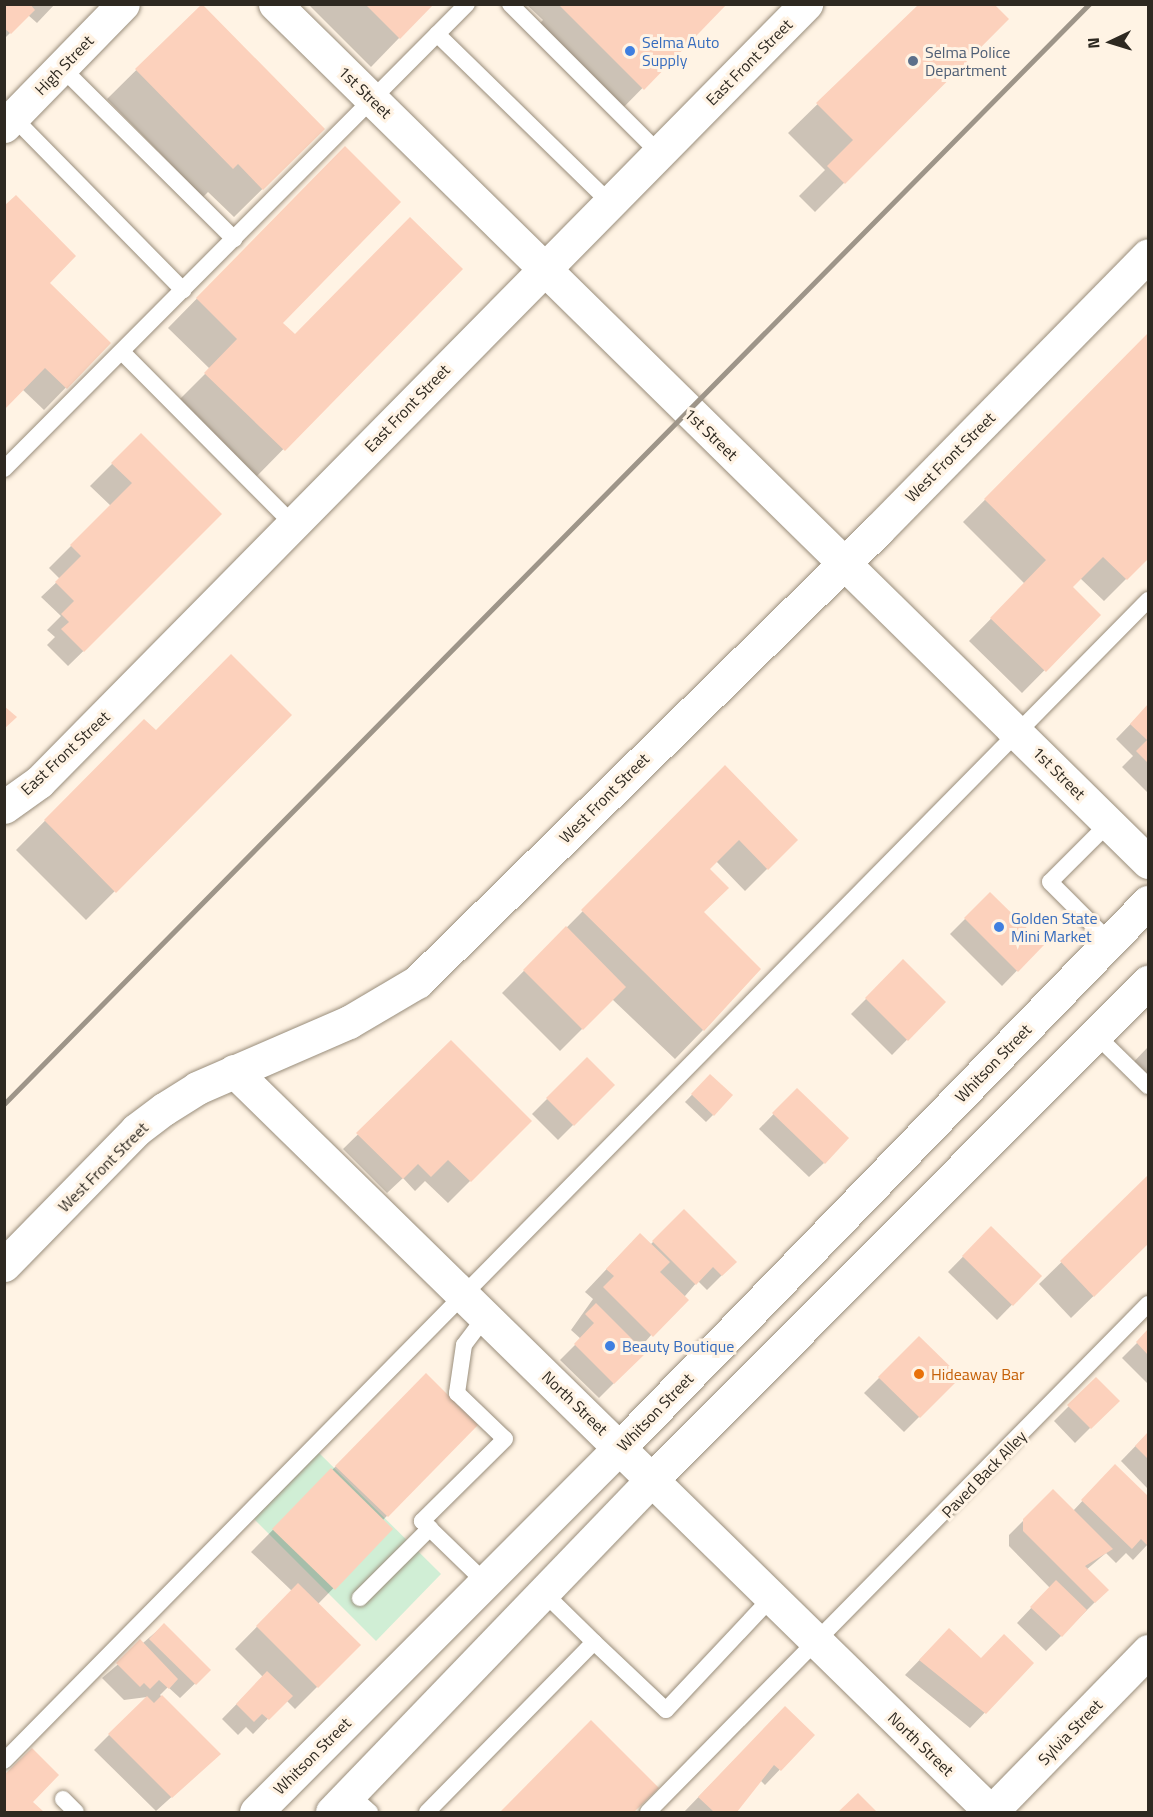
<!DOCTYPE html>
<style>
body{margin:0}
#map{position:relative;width:1153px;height:1817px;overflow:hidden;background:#fff3e4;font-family:"Titillium Web",sans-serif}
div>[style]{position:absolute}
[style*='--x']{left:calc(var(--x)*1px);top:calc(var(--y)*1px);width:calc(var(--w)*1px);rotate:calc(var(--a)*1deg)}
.green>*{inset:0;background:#d0eed5}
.shadow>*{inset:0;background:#0003}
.building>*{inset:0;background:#fcd1bc}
.roads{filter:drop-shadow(0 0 2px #9a8e7c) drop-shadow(0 0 2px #9a8e7c)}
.lane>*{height:16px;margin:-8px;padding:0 8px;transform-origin:8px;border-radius:8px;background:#fff}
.street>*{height:33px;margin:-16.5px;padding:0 16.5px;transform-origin:16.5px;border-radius:16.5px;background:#fff}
.primary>*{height:33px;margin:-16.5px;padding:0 16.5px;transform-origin:16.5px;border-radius:16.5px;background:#fff}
.rail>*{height:4.5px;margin:-2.25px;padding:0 2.25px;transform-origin:2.25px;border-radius:2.25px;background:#9e9589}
.dots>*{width:16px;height:16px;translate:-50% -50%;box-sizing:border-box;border:3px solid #fff3e4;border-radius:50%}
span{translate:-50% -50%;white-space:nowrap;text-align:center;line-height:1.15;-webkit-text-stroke:6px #fff3e4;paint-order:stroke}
.shop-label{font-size:16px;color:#366cbe}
.left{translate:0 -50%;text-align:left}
.service-label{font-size:16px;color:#4e5e75}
.street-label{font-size:16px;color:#2e2921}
.food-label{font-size:16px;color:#c56008}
.frame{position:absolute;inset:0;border:6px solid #2e2921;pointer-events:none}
.north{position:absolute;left:1081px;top:12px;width:60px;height:60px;-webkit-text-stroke:4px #fff3e4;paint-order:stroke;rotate:266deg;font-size:16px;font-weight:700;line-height:24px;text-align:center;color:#2e2921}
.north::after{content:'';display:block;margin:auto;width:21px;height:27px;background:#2e2921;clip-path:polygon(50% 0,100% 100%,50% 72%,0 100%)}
</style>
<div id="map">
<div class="green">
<div style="clip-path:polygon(312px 1446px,441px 1574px,376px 1641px,247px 1512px)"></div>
</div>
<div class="shadow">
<div style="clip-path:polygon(4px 4px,55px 4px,37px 23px,28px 15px,4px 39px)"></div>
<div style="clip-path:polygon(308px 4px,432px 4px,371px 67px)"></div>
<div style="clip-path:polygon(526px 4px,725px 4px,614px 117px,530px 34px,543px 20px)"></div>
<div style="clip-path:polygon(920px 4px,993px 4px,1007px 19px,815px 212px,799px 196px,825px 170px,788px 133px)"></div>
<div style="clip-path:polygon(201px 6px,323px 129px,234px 217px,208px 192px,203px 197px,107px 99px)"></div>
<div style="clip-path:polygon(316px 177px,281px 323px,295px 336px,460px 269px,255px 478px,177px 402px,210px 369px,168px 328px)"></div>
<div style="clip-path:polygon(48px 283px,109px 343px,44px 410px,22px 389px)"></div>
<div style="clip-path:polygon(1148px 335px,1148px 557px,1104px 601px,1080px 578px,1071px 587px,1099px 615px,1022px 693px,969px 641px,1025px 584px,963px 522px)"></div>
<div style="clip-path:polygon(141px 435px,108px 627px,68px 666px,47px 645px,55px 637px,47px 630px,61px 616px,41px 597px,60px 579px,49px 568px,111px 506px,90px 486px)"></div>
<div style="clip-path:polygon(1148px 706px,1148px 793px,1122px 767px,1133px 756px,1116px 739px)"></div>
<div style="clip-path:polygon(290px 715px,86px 920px,16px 850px,144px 721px,155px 732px)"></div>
<div style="clip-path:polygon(725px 767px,796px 840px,745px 891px,716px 861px,708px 869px,702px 913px,703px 1030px,675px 1059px,612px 999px,560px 1051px,502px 993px)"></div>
<div style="clip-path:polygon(990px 894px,1042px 945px,1002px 986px,950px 934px)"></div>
<div style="clip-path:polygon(903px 962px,944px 1002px,892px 1055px,851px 1014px)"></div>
<div style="clip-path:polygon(1148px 1047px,1148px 1096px,1124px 1072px)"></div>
<div style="clip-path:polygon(587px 1059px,613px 1085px,558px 1140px,532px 1114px)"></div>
<div style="clip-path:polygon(710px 1076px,713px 1115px,706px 1122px,685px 1102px)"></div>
<div style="clip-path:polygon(797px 1090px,824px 1163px,809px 1177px,759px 1129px)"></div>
<div style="clip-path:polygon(390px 1103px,530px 1121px,448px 1203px,425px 1181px,415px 1191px,403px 1178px,387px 1193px,343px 1149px)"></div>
<div style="clip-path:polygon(1148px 1178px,1148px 1243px,1071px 1318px,1039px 1284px)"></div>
<div style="clip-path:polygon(684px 1211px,735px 1262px,707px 1290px,698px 1281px,639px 1349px,644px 1353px,599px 1398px,560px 1360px,581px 1339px,571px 1330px,593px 1299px,585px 1292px,618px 1257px,650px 1245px)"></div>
<div style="clip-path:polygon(991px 1228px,1040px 1276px,997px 1320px,948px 1272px)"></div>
<div style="clip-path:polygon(1148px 1332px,1148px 1384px,1122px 1358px)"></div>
<div style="clip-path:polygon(919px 1338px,959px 1377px,904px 1432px,864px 1393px)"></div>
<div style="clip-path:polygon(426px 1375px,476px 1425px,382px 1521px,391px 1529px,318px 1604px,359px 1645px,295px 1709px,286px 1700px,253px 1734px,246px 1727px,238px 1735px,222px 1719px,263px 1677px,235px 1649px,292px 1591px,251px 1552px)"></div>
<div style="clip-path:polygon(1096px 1379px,1117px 1401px,1075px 1443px,1054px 1421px)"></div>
<div style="clip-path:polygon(1148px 1433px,1148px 1489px,1121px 1461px)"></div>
<div style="clip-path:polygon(1115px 1466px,1148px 1498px,1148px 1544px,1133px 1560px,1126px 1553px,1116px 1563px,1106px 1553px,1086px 1570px,1107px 1590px,1046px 1651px,1017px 1623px,1050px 1588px,1009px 1546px,1009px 1535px,1053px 1491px,1073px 1511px)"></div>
<div style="clip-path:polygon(164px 1625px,209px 1670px,180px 1698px,168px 1687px,160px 1695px,219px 1754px,156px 1811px,94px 1750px,147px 1697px,124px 1700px,102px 1678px)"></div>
<div style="clip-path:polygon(934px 1645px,981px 1660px,1032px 1663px,970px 1728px,905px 1675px)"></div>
<div style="clip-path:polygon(591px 1722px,657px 1788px,632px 1812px,501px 1812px)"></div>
<div style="clip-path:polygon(770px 1723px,813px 1735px,765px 1785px,760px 1780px,733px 1812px,684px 1812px)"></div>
<div style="clip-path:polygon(4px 1777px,31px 1802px,42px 1812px,4px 1812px)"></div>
</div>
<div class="building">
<div style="clip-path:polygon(4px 4px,30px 4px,35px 10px,11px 34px,4px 28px)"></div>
<div style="clip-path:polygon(202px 4px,325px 129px,263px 190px,238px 164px,233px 169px,135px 69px)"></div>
<div style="clip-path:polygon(365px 4px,434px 4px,400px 39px)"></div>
<div style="clip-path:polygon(558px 4px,727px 4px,644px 90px)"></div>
<div style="clip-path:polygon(918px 5px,995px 5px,1009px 19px,845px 184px,827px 166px,853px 140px,816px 103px)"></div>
<div style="clip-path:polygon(345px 146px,401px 202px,283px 323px,295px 334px,410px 217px,463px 269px,285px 451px,204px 373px,237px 339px,196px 298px)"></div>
<div style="clip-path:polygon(16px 195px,76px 256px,50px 283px,111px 343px,67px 389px,45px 368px,4px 410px,4px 206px)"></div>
<div style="clip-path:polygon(1148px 333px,1148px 559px,1127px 580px,1103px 557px,1073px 587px,1101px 615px,1046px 672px,990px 618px,1046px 560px,984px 499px)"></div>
<div style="clip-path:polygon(141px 433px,222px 514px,84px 652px,61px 629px,69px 622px,61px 614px,74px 601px,55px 582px,81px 556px,70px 545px,132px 483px,111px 463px)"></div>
<div style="clip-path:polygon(231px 654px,292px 715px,116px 893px,44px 820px,144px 719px,156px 730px)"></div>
<div style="clip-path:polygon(1148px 704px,1148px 763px,1136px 751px,1147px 740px,1130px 724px)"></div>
<div style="clip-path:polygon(4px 706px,17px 717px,4px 729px)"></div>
<div style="clip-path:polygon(725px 765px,798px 840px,768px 870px,739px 840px,710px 869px,729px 888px,704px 912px,761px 969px,704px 1031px,581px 910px)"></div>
<div style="clip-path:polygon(990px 892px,1044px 945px,1018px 972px,964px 918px)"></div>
<div style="clip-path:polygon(566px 926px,626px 987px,583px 1030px,523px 970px)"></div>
<div style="clip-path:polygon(903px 959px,946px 1002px,908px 1041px,865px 998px)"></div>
<div style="clip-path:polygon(451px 1040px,532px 1121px,471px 1182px,448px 1160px,431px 1177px,418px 1164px,403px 1179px,356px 1133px)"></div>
<div style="clip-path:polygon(587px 1057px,615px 1085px,574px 1126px,546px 1098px)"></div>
<div style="clip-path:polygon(710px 1074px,733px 1095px,714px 1116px,691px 1094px)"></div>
<div style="clip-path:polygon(797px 1088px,849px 1138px,825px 1164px,772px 1113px)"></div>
<div style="clip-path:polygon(1148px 1175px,1148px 1244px,1094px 1297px,1060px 1261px)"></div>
<div style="clip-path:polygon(684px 1209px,737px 1262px,722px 1276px,713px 1267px,696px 1285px,652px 1241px)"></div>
<div style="clip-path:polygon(991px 1226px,1042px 1276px,1013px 1306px,962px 1256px)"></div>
<div style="clip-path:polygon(640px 1233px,670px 1262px,660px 1272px,689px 1300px,653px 1337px,603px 1287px,614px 1276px,606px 1269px)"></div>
<div style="clip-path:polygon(596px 1303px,646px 1353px,614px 1384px,574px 1344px,594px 1323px,585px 1314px)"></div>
<div style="clip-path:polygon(1148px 1329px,1148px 1355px,1136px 1342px)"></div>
<div style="clip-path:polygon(919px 1336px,961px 1377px,920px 1418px,878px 1377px)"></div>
<div style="clip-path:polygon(426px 1373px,478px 1425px,388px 1517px,335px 1466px)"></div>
<div style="clip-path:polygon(1096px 1377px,1120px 1401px,1091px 1429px,1067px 1405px)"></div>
<div style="clip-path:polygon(1148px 1432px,1148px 1459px,1135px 1446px)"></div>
<div style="clip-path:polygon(1115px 1464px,1148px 1496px,1148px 1546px,1141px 1539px,1132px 1549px,1081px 1500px)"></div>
<div style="clip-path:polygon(331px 1468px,393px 1529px,335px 1590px,272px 1529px)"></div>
<div style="clip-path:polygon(1053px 1489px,1113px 1549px,1085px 1566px,1109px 1590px,1095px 1603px,1023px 1531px,1023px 1519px)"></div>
<div style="clip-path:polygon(1056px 1580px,1087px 1610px,1062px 1637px,1030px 1607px)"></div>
<div style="clip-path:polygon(298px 1583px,361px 1645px,318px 1688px,256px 1626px)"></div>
<div style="clip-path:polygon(164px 1623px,211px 1670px,196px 1685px,149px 1639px)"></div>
<div style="clip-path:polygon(949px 1628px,981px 1658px,1004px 1634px,1034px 1663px,986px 1714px,919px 1660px)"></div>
<div style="clip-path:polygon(140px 1639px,178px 1679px,169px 1689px,159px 1680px,150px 1689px,144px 1683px,140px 1687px,116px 1663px)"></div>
<div style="clip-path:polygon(267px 1671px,293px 1696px,269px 1720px,262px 1714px,254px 1722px,236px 1704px)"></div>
<div style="clip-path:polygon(162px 1695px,221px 1754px,172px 1798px,108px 1734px,147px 1696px,154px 1703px)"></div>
<div style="clip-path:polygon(785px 1706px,815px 1735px,781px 1771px,774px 1765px,737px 1812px,714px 1812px,698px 1797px)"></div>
<div style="clip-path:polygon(591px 1720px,659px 1788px,634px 1812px,500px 1812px)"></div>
<div style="clip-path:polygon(32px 1748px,59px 1775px,33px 1802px,44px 1812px,4px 1812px,4px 1775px)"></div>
<div style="clip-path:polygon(858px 1793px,877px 1812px,838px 1812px)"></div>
</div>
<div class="roads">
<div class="lane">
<div style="--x:510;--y:4;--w:211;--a:45"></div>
<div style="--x:437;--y:34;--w:240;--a:44.3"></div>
<div style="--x:62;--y:68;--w:243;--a:44.8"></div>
<div style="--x:13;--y:117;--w:243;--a:45.5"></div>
<div style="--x:123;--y:353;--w:243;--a:45.2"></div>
<div style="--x:4;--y:469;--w:656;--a:-45.12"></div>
<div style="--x:1109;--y:823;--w:83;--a:135"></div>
<div style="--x:1050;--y:882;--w:85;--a:45"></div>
<div style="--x:1096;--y:1035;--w:73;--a:44.4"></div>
<div style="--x:485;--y:1317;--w:35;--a:127"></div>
<div style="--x:464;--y:1345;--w:49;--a:98.3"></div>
<div style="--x:457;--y:1393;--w:66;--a:43.8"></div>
<div style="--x:505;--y:1439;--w:117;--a:135.3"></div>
<div style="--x:422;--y:1521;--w:88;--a:44.1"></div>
<div style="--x:360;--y:1598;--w:99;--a:-45"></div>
<div style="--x:594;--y:1642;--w:99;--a:43.4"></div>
<div style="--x:666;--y:1710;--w:155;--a:-46.8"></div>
<div style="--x:4;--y:1761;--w:1630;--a:-45.42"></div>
<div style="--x:350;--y:1794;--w:27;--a:42"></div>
<div style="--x:63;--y:1799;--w:18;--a:45"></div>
<div style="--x:427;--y:1812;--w:238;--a:-45.5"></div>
<div style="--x:594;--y:1642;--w:71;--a:-135.6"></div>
<div style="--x:648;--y:1812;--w:713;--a:-45.45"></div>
</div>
<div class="street">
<div style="--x:275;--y:4;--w:1224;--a:44.5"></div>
<div style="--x:4;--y:126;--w:170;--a:-45.7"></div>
<div style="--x:4;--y:807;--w:43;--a:-35.5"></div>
<div style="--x:39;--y:782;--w:1093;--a:-45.41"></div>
<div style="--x:234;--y:1071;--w:1059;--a:44.39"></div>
<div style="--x:4;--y:1265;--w:189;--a:-45.6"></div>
<div style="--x:136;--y:1130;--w:35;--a:-37"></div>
<div style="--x:164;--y:1109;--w:39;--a:-32"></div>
<div style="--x:197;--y:1088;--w:166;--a:-23.5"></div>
<div style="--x:349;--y:1022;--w:79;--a:-30.5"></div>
<div style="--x:417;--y:982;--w:646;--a:-44.44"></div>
<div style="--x:878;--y:530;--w:385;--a:-45.5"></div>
<div style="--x:991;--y:1812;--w:225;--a:-45.7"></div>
</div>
<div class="primary">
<div style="--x:256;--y:1812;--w:515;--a:-45.08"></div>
<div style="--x:620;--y:1447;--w:759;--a:-45.91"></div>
<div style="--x:332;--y:1812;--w:460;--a:-46.1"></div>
<div style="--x:651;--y:1480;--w:704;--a:-45.06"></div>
</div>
</div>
<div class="rail">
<div style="--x:4;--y:1104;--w:1545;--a:-45.39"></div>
</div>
<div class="dots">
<div style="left:630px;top:51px;background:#3f7fe0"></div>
<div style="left:913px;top:61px;background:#5c6f8a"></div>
<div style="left:999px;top:927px;background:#3f7fe0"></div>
<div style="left:610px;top:1346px;background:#3f7fe0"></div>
<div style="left:919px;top:1374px;background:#e8710a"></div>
</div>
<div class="shop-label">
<span class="left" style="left:642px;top:51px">Selma Auto<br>Supply</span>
<span class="left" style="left:1011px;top:927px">Golden State<br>Mini Market</span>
<span class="left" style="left:622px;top:1346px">Beauty Boutique</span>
</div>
<div class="service-label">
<span class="left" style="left:925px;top:61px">Selma Police<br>Department</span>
</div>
<div class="street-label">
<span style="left:749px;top:62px;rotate:-45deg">East Front Street</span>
<span style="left:64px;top:65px;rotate:-46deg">High Street</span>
<span style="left:365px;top:92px;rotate:44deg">1st Street</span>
<span style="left:407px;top:408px;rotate:-46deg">East Front Street</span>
<span style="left:711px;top:434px;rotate:44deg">1st Street</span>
<span style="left:950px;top:457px;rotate:-45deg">West Front Street</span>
<span style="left:65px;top:753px;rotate:-43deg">East Front Street</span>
<span style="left:1059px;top:773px;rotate:45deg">1st Street</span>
<span style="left:604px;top:798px;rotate:-45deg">West Front Street</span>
<span style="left:993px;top:1063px;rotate:-46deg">Whitson Street</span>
<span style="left:103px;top:1167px;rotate:-45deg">West Front Street</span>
<span style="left:575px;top:1403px;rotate:44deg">North Street</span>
<span style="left:655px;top:1412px;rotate:-46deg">Whitson Street</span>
<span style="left:984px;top:1474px;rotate:-46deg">Paved Back Alley</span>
<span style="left:1070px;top:1732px;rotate:-46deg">Sylvia Street</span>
<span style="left:921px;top:1744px;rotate:44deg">North Street</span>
<span style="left:312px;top:1756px;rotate:-45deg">Whitson Street</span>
</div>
<div class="food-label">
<span class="left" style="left:931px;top:1374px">Hideaway Bar</span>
</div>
<div class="frame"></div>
<div class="north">N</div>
</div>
